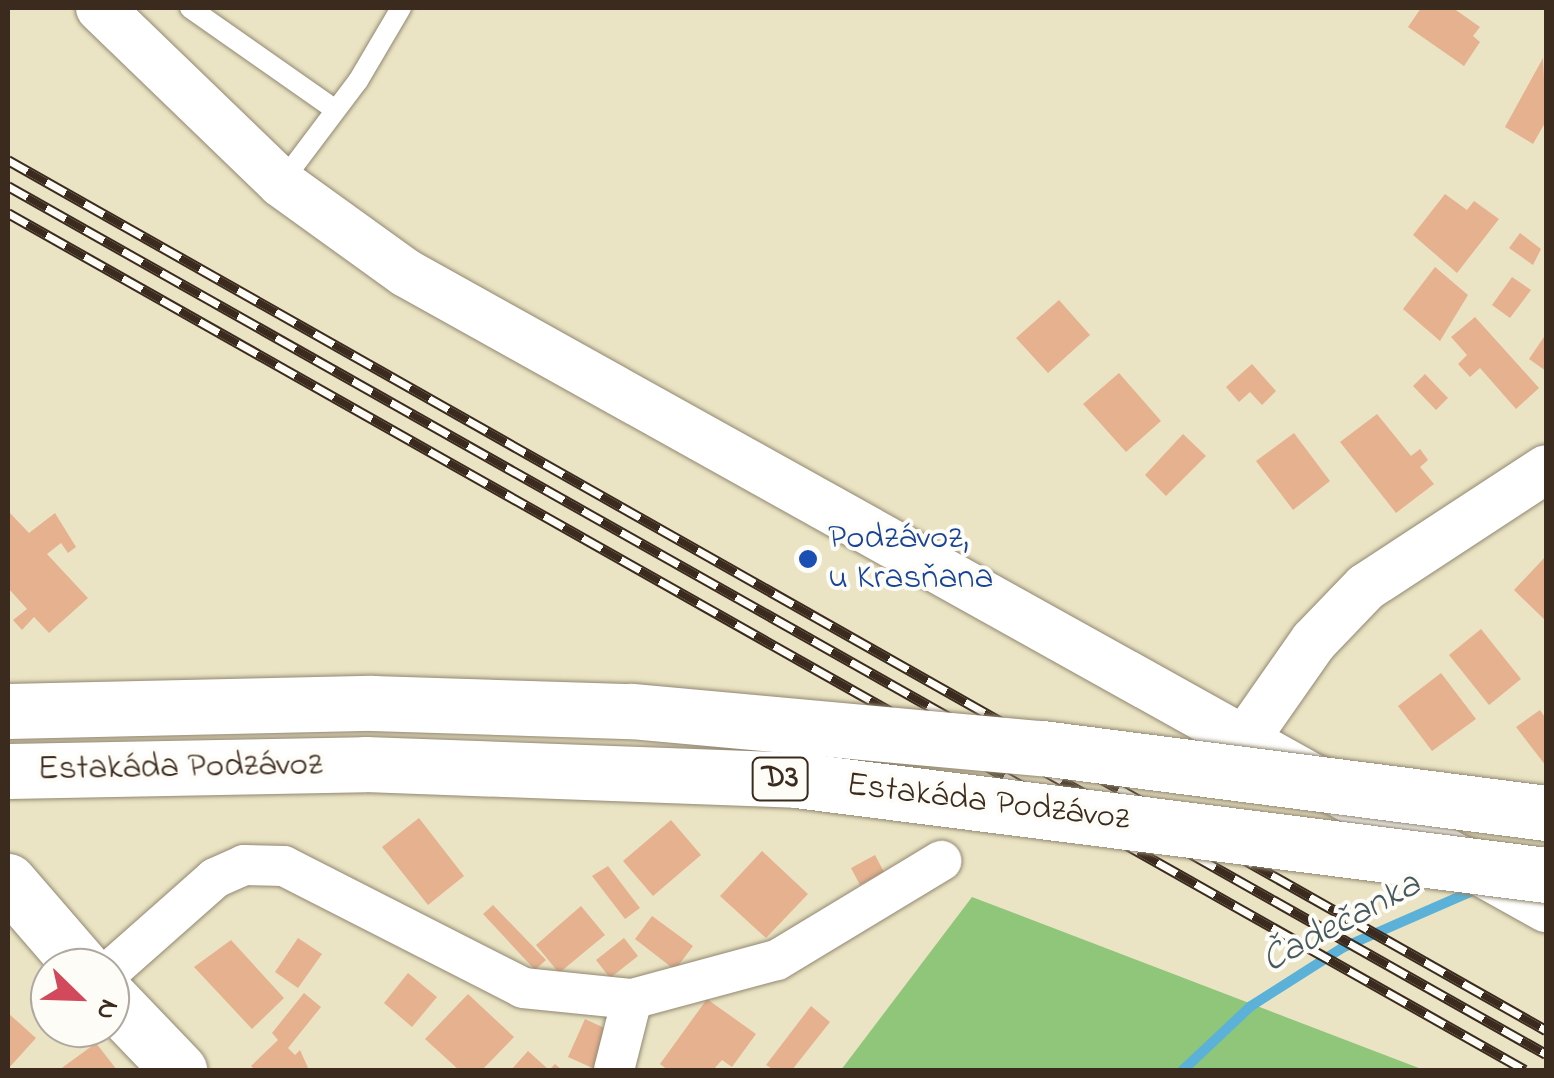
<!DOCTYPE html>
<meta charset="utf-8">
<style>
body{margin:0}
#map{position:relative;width:1554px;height:1078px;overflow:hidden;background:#eae4c4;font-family:"Indie Flower",sans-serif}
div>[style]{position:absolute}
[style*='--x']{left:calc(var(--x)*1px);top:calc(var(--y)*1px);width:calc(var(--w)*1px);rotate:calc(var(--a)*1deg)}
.green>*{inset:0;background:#8fc67a}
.stream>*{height:10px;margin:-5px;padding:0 5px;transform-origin:5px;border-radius:5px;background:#5bb1d8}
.building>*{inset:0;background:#e6b18f}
.roads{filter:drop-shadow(0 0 2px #928771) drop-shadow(0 0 2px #928771)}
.service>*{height:20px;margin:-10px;padding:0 10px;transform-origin:10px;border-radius:10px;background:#fff}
.minor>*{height:40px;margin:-20px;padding:0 20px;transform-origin:20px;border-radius:20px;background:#fff}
.tertiary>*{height:48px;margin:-24px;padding:0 24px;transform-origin:24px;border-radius:24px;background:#fff}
.primary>*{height:55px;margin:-27.5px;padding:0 27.5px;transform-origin:27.5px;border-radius:27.5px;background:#fff}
.rail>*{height:11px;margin-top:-5.5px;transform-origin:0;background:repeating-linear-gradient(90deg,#fdfcf7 0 22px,#3b2a1e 0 44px);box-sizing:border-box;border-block:2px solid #3b2a1e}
.bridges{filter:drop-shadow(0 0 2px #928771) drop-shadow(0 0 2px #928771)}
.motorway-bridge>*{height:55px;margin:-27.5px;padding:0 27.5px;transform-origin:27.5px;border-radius:27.5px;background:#fff}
.dots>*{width:28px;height:28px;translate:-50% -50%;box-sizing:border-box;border:5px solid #fdfcf7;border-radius:50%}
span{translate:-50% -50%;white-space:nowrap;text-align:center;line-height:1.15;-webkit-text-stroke:8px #fdfcf7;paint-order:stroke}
.shield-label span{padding:2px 8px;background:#fdfcf7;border:2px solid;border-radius:8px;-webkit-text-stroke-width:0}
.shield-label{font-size:32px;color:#3b2a1e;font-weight:700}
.transit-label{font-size:35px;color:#164399}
.left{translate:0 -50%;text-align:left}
.street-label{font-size:35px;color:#3b2a1e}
.water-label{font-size:38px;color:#46595f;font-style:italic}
.frame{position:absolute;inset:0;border:10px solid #3b2a1e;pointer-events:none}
.north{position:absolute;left:30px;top:948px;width:100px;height:100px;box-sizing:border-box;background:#fdfcf7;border:2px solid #afa8a0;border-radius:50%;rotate:113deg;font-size:28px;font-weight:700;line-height:40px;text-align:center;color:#3b2a1e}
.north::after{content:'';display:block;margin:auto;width:35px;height:45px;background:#d1495b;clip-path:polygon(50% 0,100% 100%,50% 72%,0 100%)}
</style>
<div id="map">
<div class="green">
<div style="clip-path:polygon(972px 897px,1424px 1070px,841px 1070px)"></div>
</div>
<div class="stream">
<div style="--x:1183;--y:1070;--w:93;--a:-43.3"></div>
<div style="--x:1251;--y:1006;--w:108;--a:-32.5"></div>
<div style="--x:1342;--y:948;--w:147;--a:-23.6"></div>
</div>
<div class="building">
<div style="clip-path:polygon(1421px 8px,1453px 8px,1480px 27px,1473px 36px,1480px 42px,1464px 66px,1408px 27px)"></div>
<div style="clip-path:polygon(1543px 58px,1546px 121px,1533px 144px,1505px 127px)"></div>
<div style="clip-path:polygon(1445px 194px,1467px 210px,1474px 201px,1499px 219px,1457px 273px,1413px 235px)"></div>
<div style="clip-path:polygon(1520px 233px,1541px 249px,1533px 265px,1509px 248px)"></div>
<div style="clip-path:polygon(1435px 267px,1468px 295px,1440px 341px,1403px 309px)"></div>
<div style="clip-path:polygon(1512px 277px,1531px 290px,1510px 318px,1492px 305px)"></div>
<div style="clip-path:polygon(1059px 300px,1090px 335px,1048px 373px,1016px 338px)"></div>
<div style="clip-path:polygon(1475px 317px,1539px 388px,1516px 409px,1480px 368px,1470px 377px,1458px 364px,1467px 355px,1451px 337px)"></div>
<div style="clip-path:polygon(1546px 334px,1546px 371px,1529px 359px)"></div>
<div style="clip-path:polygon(1252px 364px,1276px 391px,1262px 405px,1250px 392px,1239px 402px,1226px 387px)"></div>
<div style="clip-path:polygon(1119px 373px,1161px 421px,1126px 452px,1083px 404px)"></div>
<div style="clip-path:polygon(1425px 374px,1448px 398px,1436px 410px,1413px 386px)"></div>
<div style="clip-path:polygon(1377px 414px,1411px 456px,1420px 449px,1428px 460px,1420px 467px,1434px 484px,1396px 513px,1340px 442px)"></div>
<div style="clip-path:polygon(1294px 433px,1330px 481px,1293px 510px,1256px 461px)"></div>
<div style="clip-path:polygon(1183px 434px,1206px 456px,1166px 496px,1145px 475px)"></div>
<div style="clip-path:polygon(8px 511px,29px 533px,55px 513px,76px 547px,68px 553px,61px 543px,47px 554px,88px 598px,49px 633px,34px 617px,22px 630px,13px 620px,27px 609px,8px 588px)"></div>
<div style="clip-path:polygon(1546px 556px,1546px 621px,1514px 590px)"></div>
<div style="clip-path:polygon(1481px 629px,1521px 679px,1489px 705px,1449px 655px)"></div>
<div style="clip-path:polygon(1441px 673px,1476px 719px,1432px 751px,1398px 706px)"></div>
<div style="clip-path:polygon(1540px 710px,1546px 719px,1546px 766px,1516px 727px)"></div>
<div style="clip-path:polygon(419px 818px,464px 876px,428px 905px,382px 847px)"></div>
<div style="clip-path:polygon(671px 820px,701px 855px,653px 896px,623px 861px)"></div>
<div style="clip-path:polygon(762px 851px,808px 894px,766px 938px,720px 896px)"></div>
<div style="clip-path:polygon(875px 855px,884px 872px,860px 885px,851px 868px)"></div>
<div style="clip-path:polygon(608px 866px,640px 908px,625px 919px,592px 876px)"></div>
<div style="clip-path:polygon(493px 905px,546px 960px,535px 970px,483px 914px)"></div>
<div style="clip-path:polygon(581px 906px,605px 935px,559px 973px,536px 945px)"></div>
<div style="clip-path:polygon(652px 916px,693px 946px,675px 970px,635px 939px)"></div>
<div style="clip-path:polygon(298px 938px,322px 954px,298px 988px,275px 972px)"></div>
<div style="clip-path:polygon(624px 938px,638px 956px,610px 978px,596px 960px)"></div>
<div style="clip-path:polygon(231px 940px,284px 998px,252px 1029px,194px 967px)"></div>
<div style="clip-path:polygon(408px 973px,437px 997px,412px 1027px,384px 1003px)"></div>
<div style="clip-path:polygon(304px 993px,321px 1007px,288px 1048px,295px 1055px,300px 1050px,309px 1070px,255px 1070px,251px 1066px,278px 1040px,272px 1033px)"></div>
<div style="clip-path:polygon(468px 994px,514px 1037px,482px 1070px,459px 1070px,425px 1039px)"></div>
<div style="clip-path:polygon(707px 999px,756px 1034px,732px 1067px,722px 1060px,713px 1070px,668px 1070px,660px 1064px)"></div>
<div style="clip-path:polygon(811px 1006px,830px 1022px,792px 1070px,774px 1070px,766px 1065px)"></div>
<div style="clip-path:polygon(8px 1013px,36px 1038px,8px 1069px)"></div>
<div style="clip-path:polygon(585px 1019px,613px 1032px,597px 1070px,568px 1057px)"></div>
<div style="clip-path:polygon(96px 1043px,117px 1070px,59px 1070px)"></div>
<div style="clip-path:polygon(528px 1051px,549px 1070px,555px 1064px,562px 1070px,511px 1070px)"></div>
</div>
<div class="roads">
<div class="service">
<div style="--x:190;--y:8;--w:176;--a:35"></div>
<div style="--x:281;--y:183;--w:128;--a:-53"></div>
<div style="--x:358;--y:81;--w:85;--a:-59.5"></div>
</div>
<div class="minor">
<div style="--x:110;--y:971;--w:140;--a:-41.5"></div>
<div style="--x:215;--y:878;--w:32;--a:-24"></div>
<div style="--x:244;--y:865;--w:40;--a:1.4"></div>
<div style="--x:284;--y:866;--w:268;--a:27"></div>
<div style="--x:523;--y:988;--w:110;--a:5.8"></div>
<div style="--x:632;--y:999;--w:150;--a:-15.1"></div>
<div style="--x:777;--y:960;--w:192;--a:-31.1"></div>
<div style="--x:614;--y:1070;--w:73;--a:-75.8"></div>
</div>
<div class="tertiary">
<div style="--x:100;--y:8;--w:252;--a:44"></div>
<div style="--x:281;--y:183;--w:154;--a:35.8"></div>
<div style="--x:406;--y:273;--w:1305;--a:29.12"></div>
<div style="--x:1246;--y:738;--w:118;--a:-55"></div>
<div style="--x:1314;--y:641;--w:75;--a:-46.1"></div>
<div style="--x:1366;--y:587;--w:215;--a:-33.2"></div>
</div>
<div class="primary">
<div style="--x:8;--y:881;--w:115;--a:49.2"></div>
<div style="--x:110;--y:998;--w:100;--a:46.2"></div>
</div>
</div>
<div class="rail">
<div style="--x:8;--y:160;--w:1767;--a:29.5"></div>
<div style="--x:8;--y:186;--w:1766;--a:29.44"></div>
<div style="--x:8;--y:213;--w:1742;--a:29.46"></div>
</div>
<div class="bridges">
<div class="motorway-bridge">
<div style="--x:8;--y:711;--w:364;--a:-1.3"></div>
<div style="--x:372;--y:703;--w:260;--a:1.8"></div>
<div style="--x:632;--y:711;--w:412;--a:5.2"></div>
<div style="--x:1042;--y:748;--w:508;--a:7.35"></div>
<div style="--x:8;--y:771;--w:357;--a:-1.1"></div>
<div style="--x:365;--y:764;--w:431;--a:2.1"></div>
<div style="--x:796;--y:780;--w:756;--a:7.22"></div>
</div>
</div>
<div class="dots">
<div style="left:808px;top:559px;background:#1a4fb4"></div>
</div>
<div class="shield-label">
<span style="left:780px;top:779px">D3</span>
</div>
<div class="transit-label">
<span class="left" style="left:828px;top:559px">Podzávoz,<br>u Krasňana</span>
</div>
<div class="street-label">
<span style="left:180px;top:768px;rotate:-1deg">Estakáda Podzávoz</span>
<span style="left:988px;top:803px;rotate:7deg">Estakáda Podzávoz</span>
</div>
<div class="water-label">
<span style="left:1342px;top:924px;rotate:-28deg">Čadečanka</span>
</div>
<div class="frame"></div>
<div class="north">N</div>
</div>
